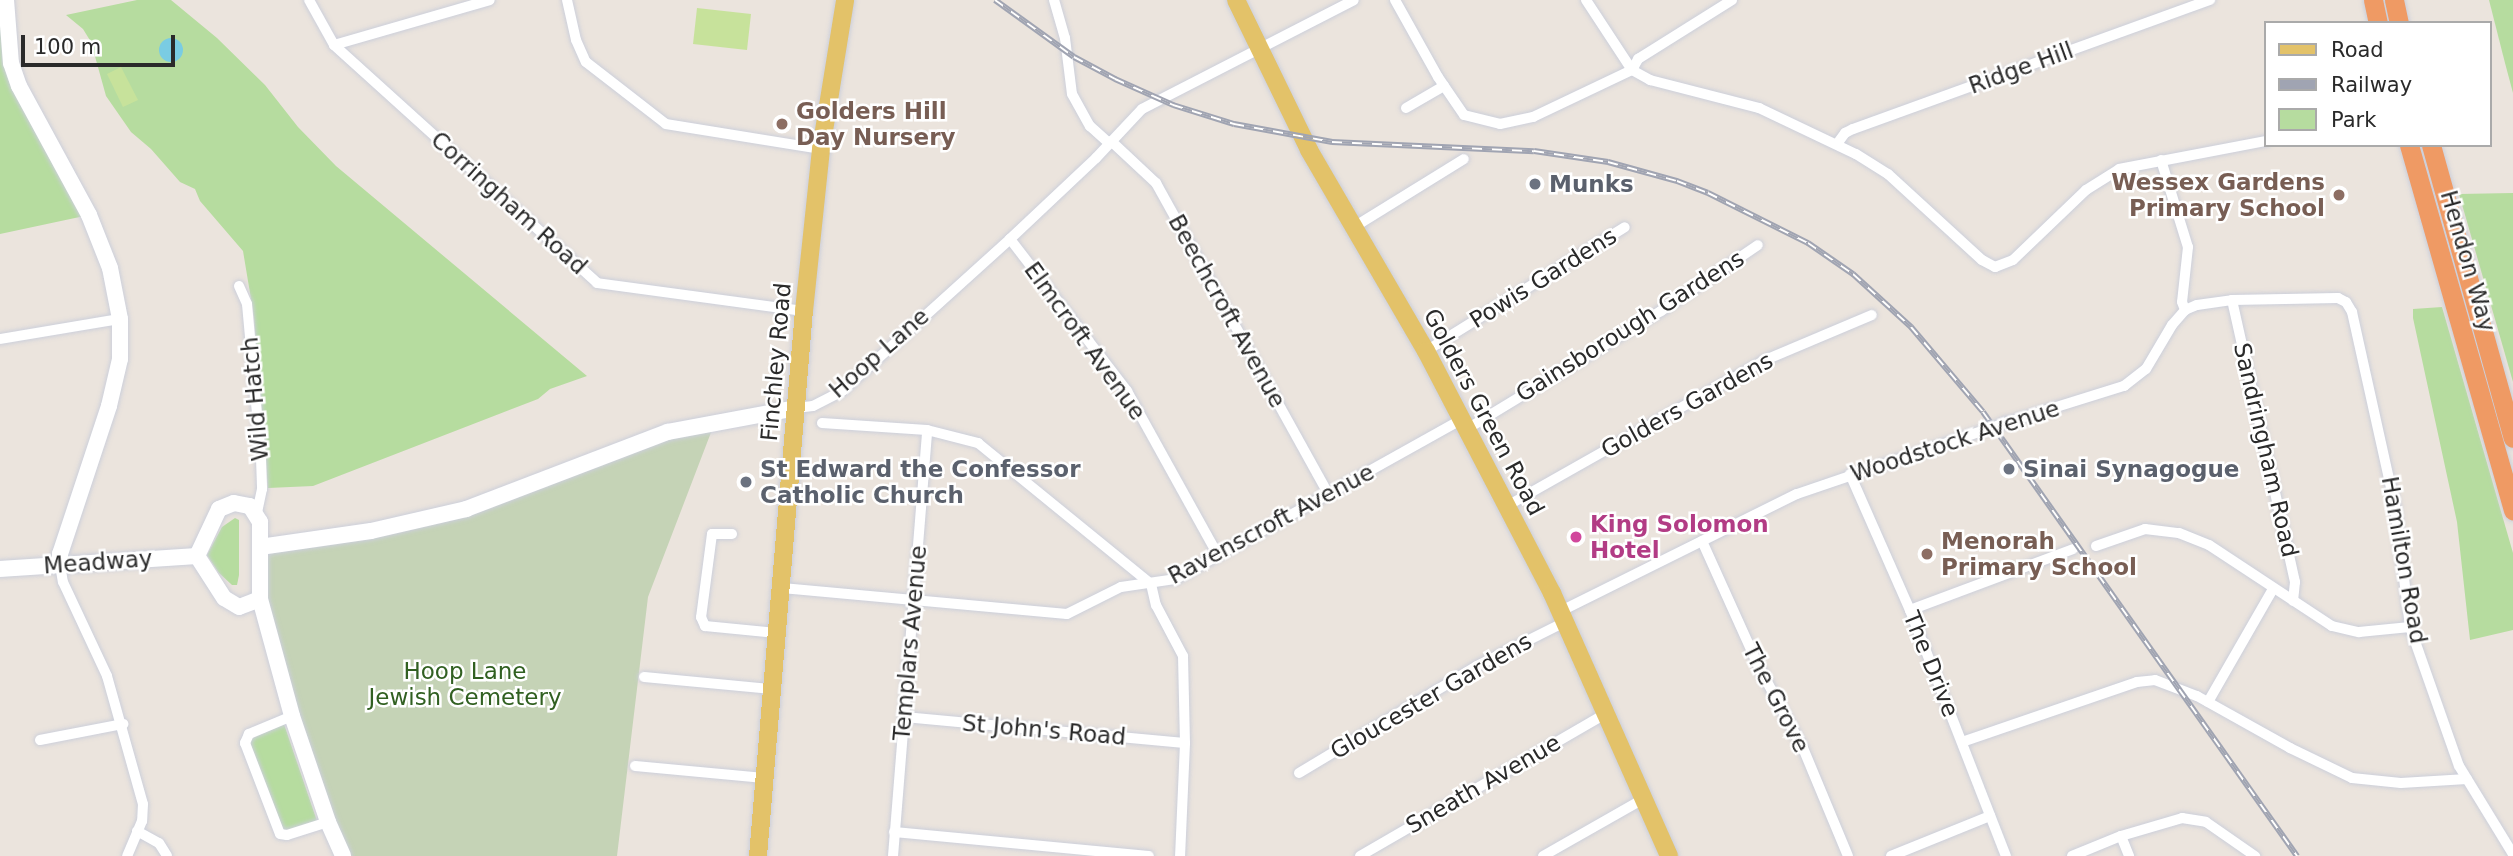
<!DOCTYPE html>
<style>
body{margin:0}
#map{position:relative;width:2513px;height:856px;overflow:hidden;background:#ebe4dd;font-family:"DejaVu Sans",sans-serif}
div>[style]{position:absolute}
[style*='--x']{left:calc(var(--x)*1px);top:calc(var(--y)*1px);width:calc(var(--w)*1px);rotate:calc(var(--a)*1deg)}
.green>*{inset:0;background:#b6dc9f}
.cemetery>*{inset:0;background:#c5d3b6}
.pitch>*{inset:0;background:#c7e29b}
.water>*{inset:0;background:#7acce3}
.round{border-radius:50%}
.roads{filter:drop-shadow(0 0 2px #cccfda) drop-shadow(0 0 2px #cccfda)}
.street>*{height:10px;margin:-5px;padding:0 5px;transform-origin:5px;border-radius:5px;background:#fff}
.secondary>*{height:16px;margin:-8px;padding:0 8px;transform-origin:8px;border-radius:8px;background:#fff}
.primary>*{height:18px;margin:-9px;padding:0 9px;transform-origin:9px;border-radius:9px;background:#e3c269}
.highway>*{height:19px;margin:-9.5px;padding:0 9.5px;transform-origin:9.5px;border-radius:9.5px;background:#ef9a64}
.rail>*{height:6px;margin-top:-3px;transform-origin:0;background:repeating-linear-gradient(90deg,#fff 0 10px,#a0a4b2 0 20px);box-sizing:border-box;border-block:2px solid #a0a4b2}
.bridges{filter:drop-shadow(0 0 2px #cccfda) drop-shadow(0 0 2px #cccfda)}
.street-bridge>*{height:10px;margin:-5px;padding:0 5px;transform-origin:5px;border-radius:5px;background:#fff}
.dots>*{width:19px;height:19px;translate:-50% -50%;box-sizing:border-box;border:4px solid #fff;border-radius:50%}
span{translate:-50% -50%;white-space:nowrap;text-align:center;line-height:1.15;-webkit-text-stroke:5px #fff;paint-order:stroke}
.street-label{font-size:23px;color:#2a2a2a}
.education-label{font-size:23px;color:#785e54;font-weight:700}
.left{translate:0 -50%;text-align:left}
.right{translate:-100% -50%;text-align:right}
.worship-label{font-size:23px;color:#5b616d;font-weight:700}
.hotel-label{font-size:23px;color:#b23c85;font-weight:700}
.park-label{font-size:23px;color:#316021}
.legend{position:absolute;left:2264px;top:21px;width:228px;height:126px;box-sizing:border-box;background:#fff;border:2px solid #aaa;margin:0;padding:9px 12px;list-style:none;font-size:21px;color:#2a2a2a}
.legend li{display:flex;align-items:center;gap:14px;height:35px}
.legend b{width:35px;border:2px solid #aaa}
.scale{position:absolute;left:21px;top:35px;width:154px;height:32px;box-sizing:border-box;border:4px solid #2a2a2a;border-top:0;padding-left:9px;font-size:21px;line-height:24px;white-space:nowrap;color:#2a2a2a;-webkit-text-stroke:5px #fff;paint-order:stroke}
</style>
<div id="map">
<div class="green">
<div style="clip-path:polygon(0 0,19px 86px,89px 215px,0 234px)"></div>
<div style="clip-path:polygon(137px 0,171px 0,217px 38px,265px 85px,298px 127px,336px 166px,587px 376px,550px 389px,538px 399px,313px 486px,268px 488px,254px 317px,243px 251px,200px 201px,195px 189px,180px 182px,151px 149px,131px 132px,106px 96px,91px 42px,83px 29px,66px 15px)"></div>
<div style="clip-path:polygon(2489px 0,2513px 0,2513px 93px,2505px 63px)"></div>
<div style="clip-path:polygon(2513px 193px,2513px 382px,2459px 194px)"></div>
<div style="clip-path:polygon(2442px 307px,2513px 553px,2513px 630px,2470px 640px,2457px 522px,2413px 318px,2413px 309px)"></div>
<div style="clip-path:polygon(235px 518px,239px 520px,239px 575px,237px 585px,232px 585px,219px 573px,207px 555px,222px 527px)"></div>
<div style="clip-path:polygon(284px 724px,317px 821px,287px 832px,282px 831px,248px 740px)"></div>
</div>
<div class="cemetery">
<div style="clip-path:polygon(715px 422px,648px 597px,617px 856px,348px 856px,328px 822px,260px 580px,260px 547px,371px 531px)"></div>
</div>
<div class="pitch">
<div style="clip-path:polygon(697px 8px,751px 14px,747px 50px,693px 44px)"></div>
<div style="clip-path:polygon(121px 67px,138px 100px,123px 107px,107px 74px)"></div>
</div>
<div class="water">
<div class="round" style="left:159px;top:38px;width:24px;height:24px"></div>
</div>
<div class="roads">
<div class="street">
<div style="--x:309;--y:0;--w:51;--a:60.9"></div>
<div style="--x:334;--y:45;--w:355;--a:42.1"></div>
<div style="--x:597;--y:283;--w:209;--a:7.7"></div>
<div style="--x:567;--y:0;--w:41;--a:77.3"></div>
<div style="--x:576;--y:40;--w:24;--a:66"></div>
<div style="--x:586;--y:62;--w:101;--a:37.8"></div>
<div style="--x:666;--y:124;--w:157;--a:9.2"></div>
<div style="--x:1054;--y:0;--w:40;--a:74"></div>
<div style="--x:1065;--y:38;--w:56;--a:82.9"></div>
<div style="--x:1072;--y:94;--w:37;--a:61"></div>
<div style="--x:1090;--y:126;--w:25;--a:42"></div>
<div style="--x:1395;--y:0;--w:88;--a:60.8"></div>
<div style="--x:1438;--y:77;--w:46;--a:55.6"></div>
<div style="--x:1464;--y:115;--w:37;--a:14"></div>
<div style="--x:1500;--y:124;--w:34;--a:-12"></div>
<div style="--x:1533;--y:117;--w:110;--a:-25.4"></div>
<div style="--x:1632;--y:70;--w:13;--a:-61"></div>
<div style="--x:1638;--y:59;--w:111;--a:-32.1"></div>
<div style="--x:1586;--y:0;--w:84;--a:56.7"></div>
<div style="--x:1632;--y:70;--w:21;--a:29"></div>
<div style="--x:1650;--y:80;--w:113;--a:14.4"></div>
<div style="--x:1759;--y:108;--w:107;--a:25.4"></div>
<div style="--x:1856;--y:154;--w:38;--a:32"></div>
<div style="--x:1888;--y:174;--w:127;--a:42.5"></div>
<div style="--x:1982;--y:260;--w:15;--a:28"></div>
<div style="--x:1995;--y:267;--w:19;--a:-21"></div>
<div style="--x:2013;--y:260;--w:101;--a:-43.8"></div>
<div style="--x:2086;--y:190;--w:39;--a:-32"></div>
<div style="--x:2119;--y:169;--w:150;--a:-10.8"></div>
<div style="--x:334;--y:45;--w:162;--a:-16.1"></div>
<div style="--x:1406;--y:108;--w:44;--a:-30.1"></div>
<div style="--x:1111;--y:141;--w:62;--a:43"></div>
<div style="--x:1156;--y:183;--w:355;--a:61"></div>
<div style="--x:1837;--y:144;--w:14;--a:-54"></div>
<div style="--x:1845;--y:133;--w:9;--a:-27"></div>
<div style="--x:1853;--y:129;--w:380;--a:-19.9"></div>
<div style="--x:2161;--y:160;--w:91;--a:72.8"></div>
<div style="--x:2188;--y:247;--w:55;--a:96.2"></div>
<div style="--x:2182;--y:302;--w:9;--a:69"></div>
<div style="--x:1354;--y:227;--w:129;--a:-31.7"></div>
<div style="--x:1010;--y:239;--w:192;--a:52.4"></div>
<div style="--x:1127;--y:391;--w:188;--a:61"></div>
<div style="--x:239;--y:286;--w:20;--a:66"></div>
<div style="--x:247;--y:304;--w:155;--a:84.8"></div>
<div style="--x:261;--y:458;--w:31;--a:88"></div>
<div style="--x:262;--y:489;--w:24;--a:102"></div>
<div style="--x:2232;--y:300;--w:289;--a:77.4"></div>
<div style="--x:2295;--y:582;--w:19;--a:96"></div>
<div style="--x:0;--y:339;--w:122;--a:-9.5"></div>
<div style="--x:1426;--y:351;--w:234;--a:-31.9"></div>
<div style="--x:796;--y:408;--w:17;--a:-7"></div>
<div style="--x:813;--y:406;--w:33;--a:-27"></div>
<div style="--x:842;--y:391;--w:227;--a:-42.1"></div>
<div style="--x:1010;--y:239;--w:118;--a:-43.3"></div>
<div style="--x:1096;--y:158;--w:67;--a:-46.8"></div>
<div style="--x:1142;--y:109;--w:238;--a:-27.2"></div>
<div style="--x:822;--y:423;--w:105;--a:3.8"></div>
<div style="--x:927;--y:430;--w:53;--a:14.3"></div>
<div style="--x:978;--y:443;--w:223;--a:39.2"></div>
<div style="--x:1151;--y:584;--w:22;--a:77"></div>
<div style="--x:1156;--y:605;--w:58;--a:62.1"></div>
<div style="--x:1183;--y:656;--w:87;--a:88.7"></div>
<div style="--x:1185;--y:743;--w:113;--a:92.5"></div>
<div style="--x:2005;--y:423;--w:125;--a:-17.3"></div>
<div style="--x:2124;--y:386;--w:28;--a:-38"></div>
<div style="--x:2146;--y:369;--w:51;--a:-59.4"></div>
<div style="--x:2172;--y:325;--w:20;--a:-49"></div>
<div style="--x:2185;--y:310;--w:13;--a:-23"></div>
<div style="--x:2197;--y:305;--w:35;--a:-8"></div>
<div style="--x:2232;--y:300;--w:106;--a:-1.1"></div>
<div style="--x:2338;--y:298;--w:9;--a:27"></div>
<div style="--x:2346;--y:302;--w:12;--a:59"></div>
<div style="--x:2352;--y:312;--w:199;--a:77.5"></div>
<div style="--x:2395;--y:506;--w:122;--a:82.9"></div>
<div style="--x:2410;--y:627;--w:147;--a:70.6"></div>
<div style="--x:2459;--y:766;--w:103;--a:58.5"></div>
<div style="--x:1467;--y:429;--w:227;--a:-31.3"></div>
<div style="--x:1661;--y:311;--w:117;--a:-34.2"></div>
<div style="--x:1850;--y:474;--w:149;--a:66.2"></div>
<div style="--x:1910;--y:610;--w:264;--a:68.7"></div>
<div style="--x:1507;--y:506;--w:294;--a:-29.5"></div>
<div style="--x:1763;--y:361;--w:118;--a:-22.9"></div>
<div style="--x:732;--y:534;--w:20;--a:180"></div>
<div style="--x:712;--y:534;--w:84;--a:97.5"></div>
<div style="--x:701;--y:617;--w:10;--a:66"></div>
<div style="--x:705;--y:626;--w:72;--a:5.6"></div>
<div style="--x:1702;--y:541;--w:138;--a:65.7"></div>
<div style="--x:1759;--y:667;--w:92;--a:61.5"></div>
<div style="--x:1803;--y:748;--w:117;--a:67.4"></div>
<div style="--x:2096;--y:546;--w:52;--a:-19.1"></div>
<div style="--x:2145;--y:529;--w:34;--a:7"></div>
<div style="--x:2179;--y:533;--w:32;--a:22"></div>
<div style="--x:2209;--y:545;--w:147;--a:33.4"></div>
<div style="--x:2332;--y:626;--w:28;--a:13"></div>
<div style="--x:2359;--y:632;--w:51;--a:-5.6"></div>
<div style="--x:60;--y:564;--w:18;--a:81"></div>
<div style="--x:63;--y:582;--w:104;--a:64.9"></div>
<div style="--x:107;--y:676;--w:133;--a:74.3"></div>
<div style="--x:143;--y:804;--w:17;--a:93"></div>
<div style="--x:142;--y:821;--w:38;--a:113"></div>
<div style="--x:782;--y:588;--w:286;--a:5.2"></div>
<div style="--x:1067;--y:614;--w:60;--a:-26.6"></div>
<div style="--x:1121;--y:587;--w:56;--a:-8.3"></div>
<div style="--x:1176;--y:579;--w:328;--a:-29.2"></div>
<div style="--x:1910;--y:610;--w:174;--a:-20.5"></div>
<div style="--x:1561;--y:611;--w:263;--a:-26.4"></div>
<div style="--x:1797;--y:494;--w:205;--a:-18.8"></div>
<div style="--x:644;--y:677;--w:129;--a:5.4"></div>
<div style="--x:2208;--y:702;--w:130;--a:-60.1"></div>
<div style="--x:292;--y:716;--w:47;--a:157.3"></div>
<div style="--x:249;--y:734;--w:10;--a:114"></div>
<div style="--x:245;--y:743;--w:97;--a:69"></div>
<div style="--x:280;--y:834;--w:7;--a:8"></div>
<div style="--x:287;--y:835;--w:43;--a:-17.6"></div>
<div style="--x:904;--y:717;--w:282;--a:5.3"></div>
<div style="--x:40;--y:740;--w:85;--a:-10.9"></div>
<div style="--x:1962;--y:742;--w:185;--a:-18.9"></div>
<div style="--x:2137;--y:682;--w:18;--a:-6"></div>
<div style="--x:2155;--y:680;--w:45;--a:20.9"></div>
<div style="--x:2197;--y:696;--w:107;--a:29.2"></div>
<div style="--x:2290;--y:748;--w:69;--a:25.8"></div>
<div style="--x:2352;--y:778;--w:49;--a:5.8"></div>
<div style="--x:2401;--y:783;--w:66;--a:-3.5"></div>
<div style="--x:635;--y:766;--w:130;--a:5.3"></div>
<div style="--x:1299;--y:773;--w:208;--a:-31"></div>
<div style="--x:1477;--y:666;--w:98;--a:-26.6"></div>
<div style="--x:137;--y:831;--w:25;--a:29"></div>
<div style="--x:159;--y:843;--w:15;--a:58"></div>
<div style="--x:894;--y:832;--w:256;--a:5.4"></div>
<div style="--x:2121;--y:836;--w:22;--a:68"></div>
<div style="--x:893;--y:856;--w:427;--a:-85.4"></div>
<div style="--x:1360;--y:856;--w:285;--a:-30.1"></div>
<div style="--x:1543;--y:856;--w:117;--a:-29.6"></div>
<div style="--x:1891;--y:856;--w:107;--a:-22"></div>
<div style="--x:2072;--y:856;--w:53;--a:-22.2"></div>
<div style="--x:2121;--y:836;--w:64;--a:-16.4"></div>
<div style="--x:2182;--y:818;--w:24;--a:9"></div>
<div style="--x:2206;--y:822;--w:60;--a:34.8"></div>
</div>
<div class="secondary">
<div style="--x:6;--y:0;--w:63;--a:85.5"></div>
<div style="--x:11;--y:63;--w:24;--a:71"></div>
<div style="--x:19;--y:86;--w:147;--a:61.5"></div>
<div style="--x:89;--y:215;--w:57;--a:68.4"></div>
<div style="--x:110;--y:268;--w:52;--a:78.9"></div>
<div style="--x:120;--y:319;--w:40;--a:90"></div>
<div style="--x:120;--y:359;--w:48;--a:103.2"></div>
<div style="--x:109;--y:406;--w:156;--a:108.3"></div>
<div style="--x:60;--y:554;--w:10;--a:90"></div>
<div style="--x:234;--y:503;--w:16;--a:11"></div>
<div style="--x:250;--y:506;--w:19;--a:58"></div>
<div style="--x:260;--y:522;--w:77;--a:90"></div>
<div style="--x:260;--y:599;--w:22;--a:159"></div>
<div style="--x:239;--y:607;--w:17;--a:-149"></div>
<div style="--x:224;--y:598;--w:50;--a:-122.7"></div>
<div style="--x:197;--y:556;--w:52;--a:-64.9"></div>
<div style="--x:219;--y:509;--w:16;--a:-22"></div>
<div style="--x:260;--y:547;--w:112;--a:-8.2"></div>
<div style="--x:371;--y:531;--w:98;--a:-13"></div>
<div style="--x:466;--y:509;--w:216;--a:-20.9"></div>
<div style="--x:668;--y:432;--w:130;--a:-10.6"></div>
<div style="--x:0;--y:569;--w:197;--a:-3.8"></div>
<div style="--x:260;--y:599;--w:121;--a:74.7"></div>
<div style="--x:292;--y:716;--w:112;--a:71.2"></div>
<div style="--x:328;--y:822;--w:37;--a:66"></div>
</div>
<div class="primary">
<div style="--x:1236;--y:0;--w:167;--a:64"></div>
<div style="--x:1309;--y:150;--w:233;--a:59.8"></div>
<div style="--x:1426;--y:351;--w:273;--a:62.5"></div>
<div style="--x:1552;--y:593;--w:288;--a:66"></div>
<div style="--x:758;--y:856;--w:547;--a:-85.18"></div>
<div style="--x:804;--y:311;--w:163;--a:-84"></div>
<div style="--x:821;--y:149;--w:151;--a:-80.8"></div>
</div>
<div class="highway">
<div style="--x:2373;--y:0;--w:24;--a:78"></div>
<div style="--x:2394;--y:0;--w:24;--a:78"></div>
<div style="--x:2409;--y:145;--w:380;--a:74.1"></div>
<div style="--x:2431;--y:145;--w:304;--a:74.4"></div>
</div>
</div>
<div class="rail">
<div style="--x:995;--y:0;--w:97;--a:35.8"></div>
<div style="--x:1074;--y:57;--w:47;--a:28.2"></div>
<div style="--x:1115;--y:79;--w:64;--a:24.1"></div>
<div style="--x:1173;--y:105;--w:64;--a:17.3"></div>
<div style="--x:1234;--y:124;--w:100;--a:10.4"></div>
<div style="--x:1332;--y:142;--w:202;--a:2.6"></div>
<div style="--x:1534;--y:151;--w:75;--a:8.5"></div>
<div style="--x:1608;--y:162;--w:72;--a:15.4"></div>
<div style="--x:1677;--y:181;--w:33;--a:21"></div>
<div style="--x:1708;--y:193;--w:112;--a:26.6"></div>
<div style="--x:1808;--y:243;--w:55;--a:34.6"></div>
<div style="--x:1853;--y:274;--w:79;--a:42.4"></div>
<div style="--x:1911;--y:327;--w:111;--a:49.7"></div>
<div style="--x:1983;--y:412;--w:544;--a:54.73"></div>
</div>
<div class="bridges">
<div class="street-bridge">
<div style="--x:1991;--y:428;--w:15;--a:-20"></div>
</div>
</div>
<div class="dots">
<div style="left:782px;top:124px;background:#8d6e63"></div>
<div style="left:1535px;top:184px;background:#6b7280"></div>
<div style="left:2339px;top:195px;background:#8d6e63"></div>
<div style="left:2009px;top:469px;background:#6b7280"></div>
<div style="left:746px;top:482px;background:#6b7280"></div>
<div style="left:1576px;top:537px;background:#d1479c"></div>
<div style="left:1927px;top:554px;background:#8d6e63"></div>
</div>
<div class="street-label">
<span style="left:2021px;top:68px;rotate:-20deg">Ridge Hill</span>
<span style="left:509px;top:203px;rotate:42deg">Corringham Road</span>
<span style="left:2468px;top:261px;rotate:74deg">Hendon Way</span>
<span style="left:1543px;top:278px;rotate:-32deg">Powis Gardens</span>
<span style="left:1227px;top:311px;rotate:61deg">Beechcroft Avenue</span>
<span style="left:1630px;top:326px;rotate:-32deg">Gainsborough Gardens</span>
<span style="left:1085px;top:341px;rotate:54deg">Elmcroft Avenue</span>
<span style="left:879px;top:353px;rotate:-41deg">Hoop Lane</span>
<span style="left:776px;top:362px;rotate:-85deg">Finchley Road</span>
<span style="left:255px;top:399px;rotate:-95deg">Wild Hatch</span>
<span style="left:1687px;top:405px;rotate:-29deg">Golders Gardens</span>
<span style="left:1484px;top:412px;rotate:62deg">Golders Green Road</span>
<span style="left:1955px;top:441px;rotate:-18deg">Woodstock Avenue</span>
<span style="left:2266px;top:450px;rotate:77deg">Sandringham Road</span>
<span style="left:1271px;top:524px;rotate:-28deg">Ravenscroft Avenue</span>
<span style="left:2404px;top:560px;rotate:80deg">Hamilton Road</span>
<span style="left:98px;top:562px;rotate:-4deg">Meadway</span>
<span style="left:910px;top:643px;rotate:-85deg">Templars Avenue</span>
<span style="left:1931px;top:664px;rotate:68deg">The Drive</span>
<span style="left:1431px;top:696px;rotate:-30deg">Gloucester Gardens</span>
<span style="left:1776px;top:698px;rotate:63deg">The Grove</span>
<span style="left:1044px;top:730px;rotate:5deg">St John's Road</span>
<span style="left:1483px;top:784px;rotate:-30deg">Sneath Avenue</span>
</div>
<div class="education-label">
<span class="left" style="left:796px;top:124px">Golders Hill<br>Day Nursery</span>
<span class="right" style="left:2325px;top:195px">Wessex Gardens<br>Primary School</span>
<span class="left" style="left:1941px;top:554px">Menorah<br>Primary School</span>
</div>
<div class="worship-label">
<span class="left" style="left:1549px;top:184px">Munks</span>
<span class="left" style="left:760px;top:482px">St Edward the Confessor<br>Catholic Church</span>
<span class="left" style="left:2023px;top:469px">Sinai Synagogue</span>
</div>
<div class="hotel-label">
<span class="left" style="left:1590px;top:537px">King Solomon<br>Hotel</span>
</div>
<div class="park-label">
<span style="left:465px;top:684px">Hoop Lane<br>Jewish Cemetery</span>
</div>
<ul class="legend">
<li><b style="height:9px;background:#e3c269"></b>Road</li>
<li><b style="height:9px;background:#a0a4b2"></b>Railway</li>
<li><b style="height:19px;background:#b6dc9f"></b>Park</li>
</ul>
<div class="scale">100 m</div>
</div>
